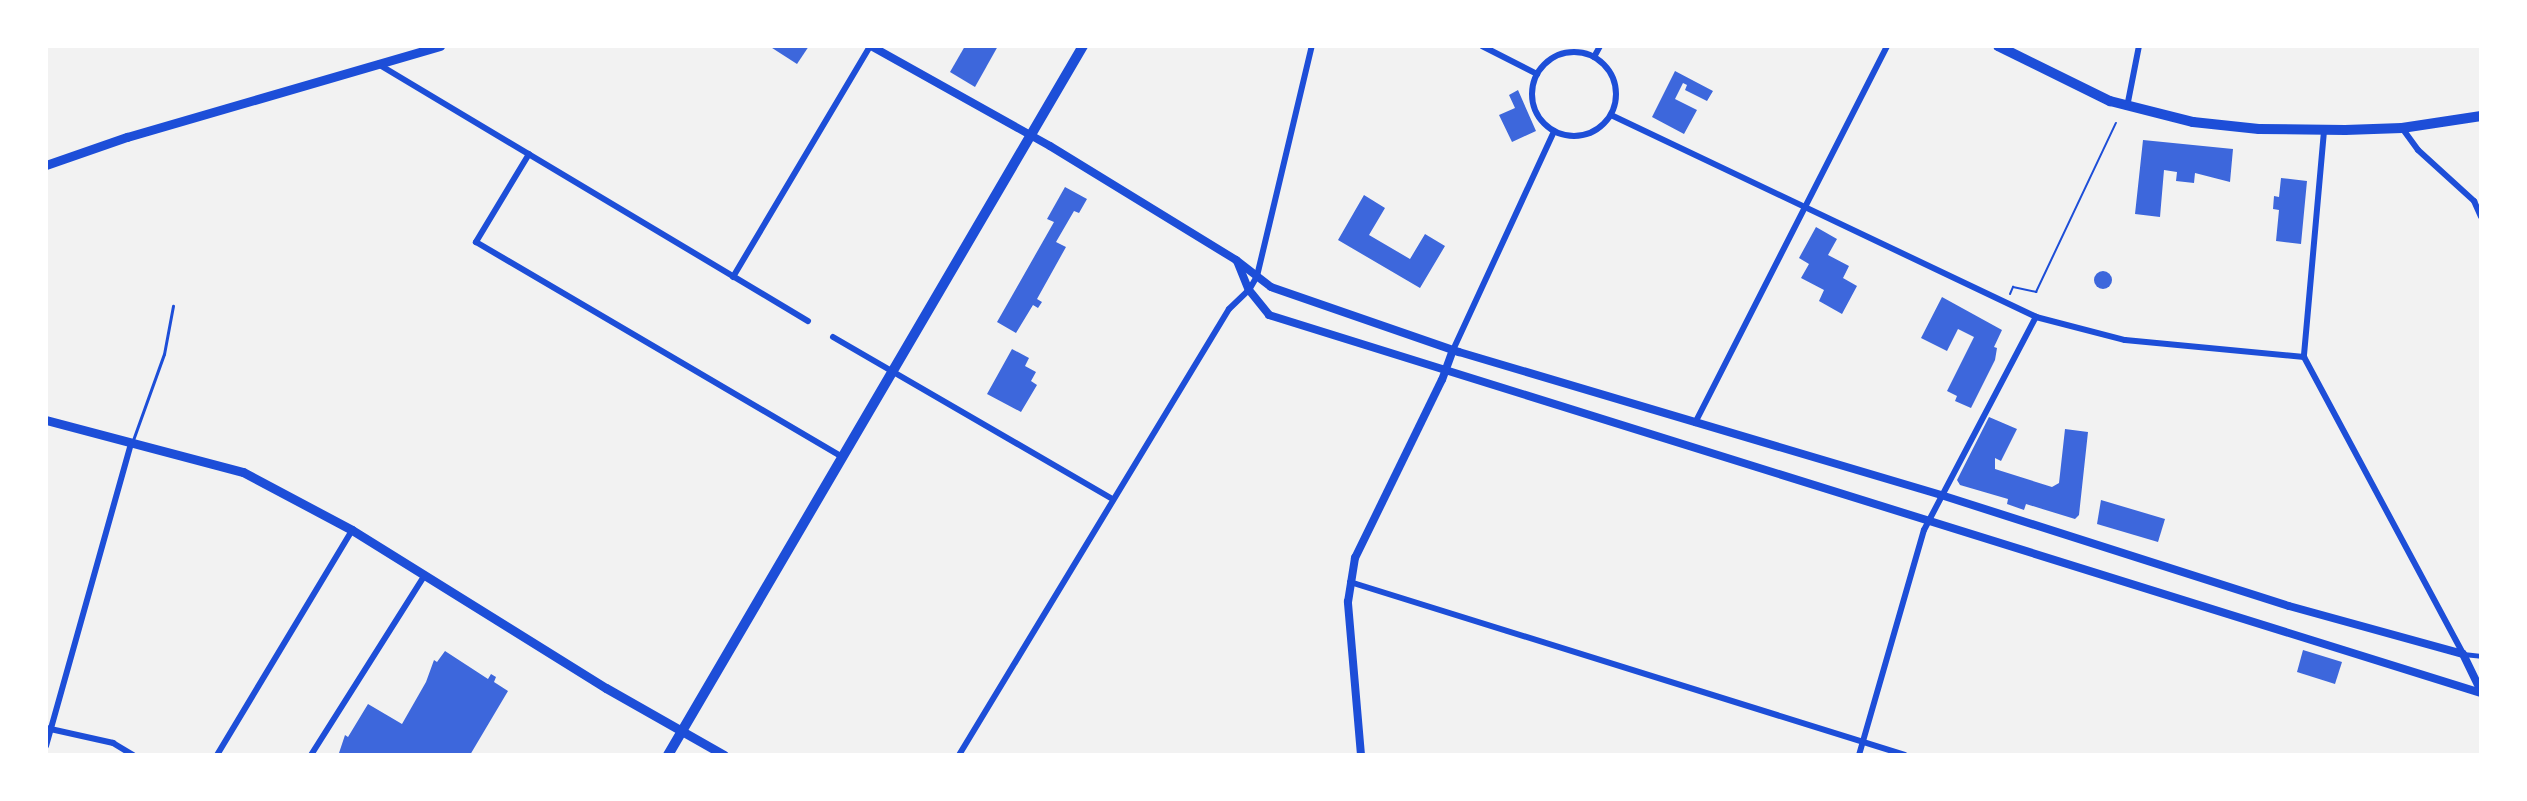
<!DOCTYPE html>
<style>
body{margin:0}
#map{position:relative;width:2527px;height:801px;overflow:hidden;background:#f2f2f2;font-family:"Exo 2",sans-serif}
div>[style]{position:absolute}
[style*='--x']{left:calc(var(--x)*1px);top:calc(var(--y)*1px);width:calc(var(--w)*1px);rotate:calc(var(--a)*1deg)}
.building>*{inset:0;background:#3d67dc}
.round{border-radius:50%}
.path>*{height:2px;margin:-1px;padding:0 1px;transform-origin:1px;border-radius:1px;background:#1d4ed8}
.service>*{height:3px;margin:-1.5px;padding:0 1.5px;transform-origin:1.5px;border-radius:1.5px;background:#1d4ed8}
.pedestrian>*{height:5px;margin:-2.5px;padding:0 2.5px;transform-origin:2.5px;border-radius:2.5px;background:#1d4ed8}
.minor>*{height:6px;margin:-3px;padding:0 3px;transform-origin:3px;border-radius:3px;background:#1d4ed8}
.minor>.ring{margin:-3px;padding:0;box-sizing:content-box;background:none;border:6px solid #1d4ed8;border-radius:50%}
.tertiary>*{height:8px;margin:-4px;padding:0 4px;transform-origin:4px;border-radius:4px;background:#1d4ed8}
.secondary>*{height:9px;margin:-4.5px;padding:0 4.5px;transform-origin:4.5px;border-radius:4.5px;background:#1d4ed8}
.primary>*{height:10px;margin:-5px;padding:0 5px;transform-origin:5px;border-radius:5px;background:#1d4ed8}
span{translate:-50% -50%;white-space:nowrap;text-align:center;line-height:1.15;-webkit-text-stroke:6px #fff;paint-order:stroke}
.frame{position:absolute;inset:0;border:48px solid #fff;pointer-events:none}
</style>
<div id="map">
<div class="building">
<div style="clip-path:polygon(769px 46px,809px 46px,797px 64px)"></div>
<div style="clip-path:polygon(965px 46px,998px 46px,975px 87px,950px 72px)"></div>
<div style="clip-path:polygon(1675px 71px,1713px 91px,1707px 101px,1685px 90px,1687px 85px,1683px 83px,1675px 99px,1697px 110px,1684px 134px,1652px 117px)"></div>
<div style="clip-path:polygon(1518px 90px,1536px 131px,1512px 142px,1499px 115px,1515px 108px,1509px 95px)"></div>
<div style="clip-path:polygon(2143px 140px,2233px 149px,2230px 182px,2195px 173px,2194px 183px,2176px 181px,2177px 172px,2164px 170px,2160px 217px,2135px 214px)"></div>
<div style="clip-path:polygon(2281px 178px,2307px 181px,2301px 244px,2276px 241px,2279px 210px,2273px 209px,2274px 196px,2279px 197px)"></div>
<div style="clip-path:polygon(1065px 187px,1087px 199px,1079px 213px,1074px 211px,1056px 242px,1066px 247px,1037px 299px,1042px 302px,1038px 308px,1033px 305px,1016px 333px,997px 322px,1054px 222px,1047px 219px)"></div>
<div style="clip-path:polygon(1364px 195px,1385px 208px,1369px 235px,1410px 259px,1425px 234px,1445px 246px,1420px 288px,1338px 240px)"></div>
<div style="clip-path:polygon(1816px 227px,1837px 239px,1828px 255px,1849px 266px,1843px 278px,1857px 286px,1842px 314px,1819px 301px,1824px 290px,1801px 278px,1809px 264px,1799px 258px)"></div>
<div class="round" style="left:2094px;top:271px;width:18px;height:18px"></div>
<div style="clip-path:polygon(1942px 297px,2002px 330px,1994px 347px,1997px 348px,1995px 360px,1971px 408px,1955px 401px,1957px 396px,1947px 391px,1974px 337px,1958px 329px,1947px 351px,1921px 338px)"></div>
<div style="clip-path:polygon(1012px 349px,1029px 358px,1025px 366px,1036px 372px,1031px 381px,1037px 385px,1021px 412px,987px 394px)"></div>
<div style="clip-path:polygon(1989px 417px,2017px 429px,2001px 461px,1995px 458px,1995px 469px,2052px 487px,2059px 483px,2065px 429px,2088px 432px,2079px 515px,2075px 519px,2026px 504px,2024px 510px,2007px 504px,2008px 499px,1960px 485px,1957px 480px)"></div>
<div style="clip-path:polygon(2101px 500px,2165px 519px,2158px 542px,2097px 524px)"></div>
<div style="clip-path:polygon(2303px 650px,2342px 662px,2335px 684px,2297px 672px)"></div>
<div style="clip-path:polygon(445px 651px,488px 679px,491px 674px,496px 677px,494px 682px,508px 691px,470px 755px,339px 753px,345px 735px,348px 737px,368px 704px,402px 724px,426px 682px,434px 660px,437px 662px)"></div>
</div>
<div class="path">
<div style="--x:2010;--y:294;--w:8;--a:-67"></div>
<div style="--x:2013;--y:287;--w:24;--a:12"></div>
<div style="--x:2036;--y:292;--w:187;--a:-64.7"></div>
</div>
<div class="service">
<div style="--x:133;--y:440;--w:91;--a:-70.2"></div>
<div style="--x:164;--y:354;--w:49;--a:-79.4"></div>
</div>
<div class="pedestrian">
<div style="--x:2463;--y:654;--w:18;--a:6"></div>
</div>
<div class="minor">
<div style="--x:1482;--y:46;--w:62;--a:27"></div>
<div class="ring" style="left:1532px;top:52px;width:78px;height:78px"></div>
<div style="--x:1594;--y:57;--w:13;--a:-61"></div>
<div style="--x:378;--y:64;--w:501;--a:30.87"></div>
<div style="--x:2127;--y:107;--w:62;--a:-78.9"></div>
<div style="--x:1611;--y:115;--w:471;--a:25.4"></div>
<div style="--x:2036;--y:317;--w:92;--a:14.5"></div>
<div style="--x:2125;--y:340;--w:180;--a:5.4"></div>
<div style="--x:2402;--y:128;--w:27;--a:54"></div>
<div style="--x:2418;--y:150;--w:76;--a:42.3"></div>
<div style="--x:2474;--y:201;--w:17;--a:66"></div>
<div style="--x:2324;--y:131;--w:227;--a:95.1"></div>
<div style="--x:2304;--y:357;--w:337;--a:61.8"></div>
<div style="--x:529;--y:154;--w:103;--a:121.1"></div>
<div style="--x:476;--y:242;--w:424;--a:30.4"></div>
<div style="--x:733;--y:277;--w:269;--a:-59.3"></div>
<div style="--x:833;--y:337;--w:323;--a:30.1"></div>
<div style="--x:1453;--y:350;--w:241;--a:-65.2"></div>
<div style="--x:1695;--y:423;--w:423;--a:-63"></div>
<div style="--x:1350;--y:582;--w:581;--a:17.31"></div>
<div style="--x:46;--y:728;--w:69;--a:12.6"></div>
<div style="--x:113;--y:743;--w:23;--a:31"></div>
<div style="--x:46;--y:746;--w:314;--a:-74.3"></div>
<div style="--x:217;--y:755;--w:262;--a:-59"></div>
<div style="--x:311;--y:755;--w:212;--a:-57.7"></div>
<div style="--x:959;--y:755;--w:521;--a:-58.81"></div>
<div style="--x:1229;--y:309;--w:28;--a:-44"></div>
<div style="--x:1249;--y:290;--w:16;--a:-60"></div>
<div style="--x:1257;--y:276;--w:236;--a:-76.6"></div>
<div style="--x:1859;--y:755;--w:234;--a:-73.9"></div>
<div style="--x:1924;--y:530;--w:241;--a:-62.3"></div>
</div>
<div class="tertiary">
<div style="--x:871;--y:46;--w:205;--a:29.2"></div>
<div style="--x:1050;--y:146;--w:218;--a:31.5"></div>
<div style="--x:1236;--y:260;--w:44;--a:37.6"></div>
<div style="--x:1271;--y:287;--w:199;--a:19.1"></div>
<div style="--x:1459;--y:352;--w:503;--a:16.52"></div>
<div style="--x:1941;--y:495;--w:365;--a:17.7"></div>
<div style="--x:2289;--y:606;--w:180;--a:15.4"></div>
<div style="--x:2463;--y:654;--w:41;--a:64.1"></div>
<div style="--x:1237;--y:261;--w:31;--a:68"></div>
<div style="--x:1249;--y:290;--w:32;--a:51"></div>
<div style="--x:1269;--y:315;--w:1270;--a:17.32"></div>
<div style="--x:1361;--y:755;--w:154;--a:-94.9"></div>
<div style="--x:1348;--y:602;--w:45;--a:-81"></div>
<div style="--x:1355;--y:558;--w:198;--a:-64"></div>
<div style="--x:1442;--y:380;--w:32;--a:-70"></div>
</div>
<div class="secondary">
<div style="--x:46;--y:165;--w:86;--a:-19.1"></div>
<div style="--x:127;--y:137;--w:326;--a:-16.2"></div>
<div style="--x:46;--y:420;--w:204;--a:14.8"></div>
<div style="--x:243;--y:472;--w:123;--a:28"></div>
<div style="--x:352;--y:530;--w:299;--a:31.9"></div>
<div style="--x:606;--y:688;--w:136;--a:29.6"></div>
</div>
<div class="primary">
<div style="--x:1998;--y:46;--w:125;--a:26.2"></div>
<div style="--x:2110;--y:101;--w:86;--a:14.2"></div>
<div style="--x:2193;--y:122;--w:66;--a:6.1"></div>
<div style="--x:2259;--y:129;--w:86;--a:0.7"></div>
<div style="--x:2345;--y:130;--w:57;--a:-2"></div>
<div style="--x:2402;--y:128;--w:80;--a:-8.6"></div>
<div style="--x:668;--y:755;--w:822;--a:-59.66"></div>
</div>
<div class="frame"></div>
</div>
